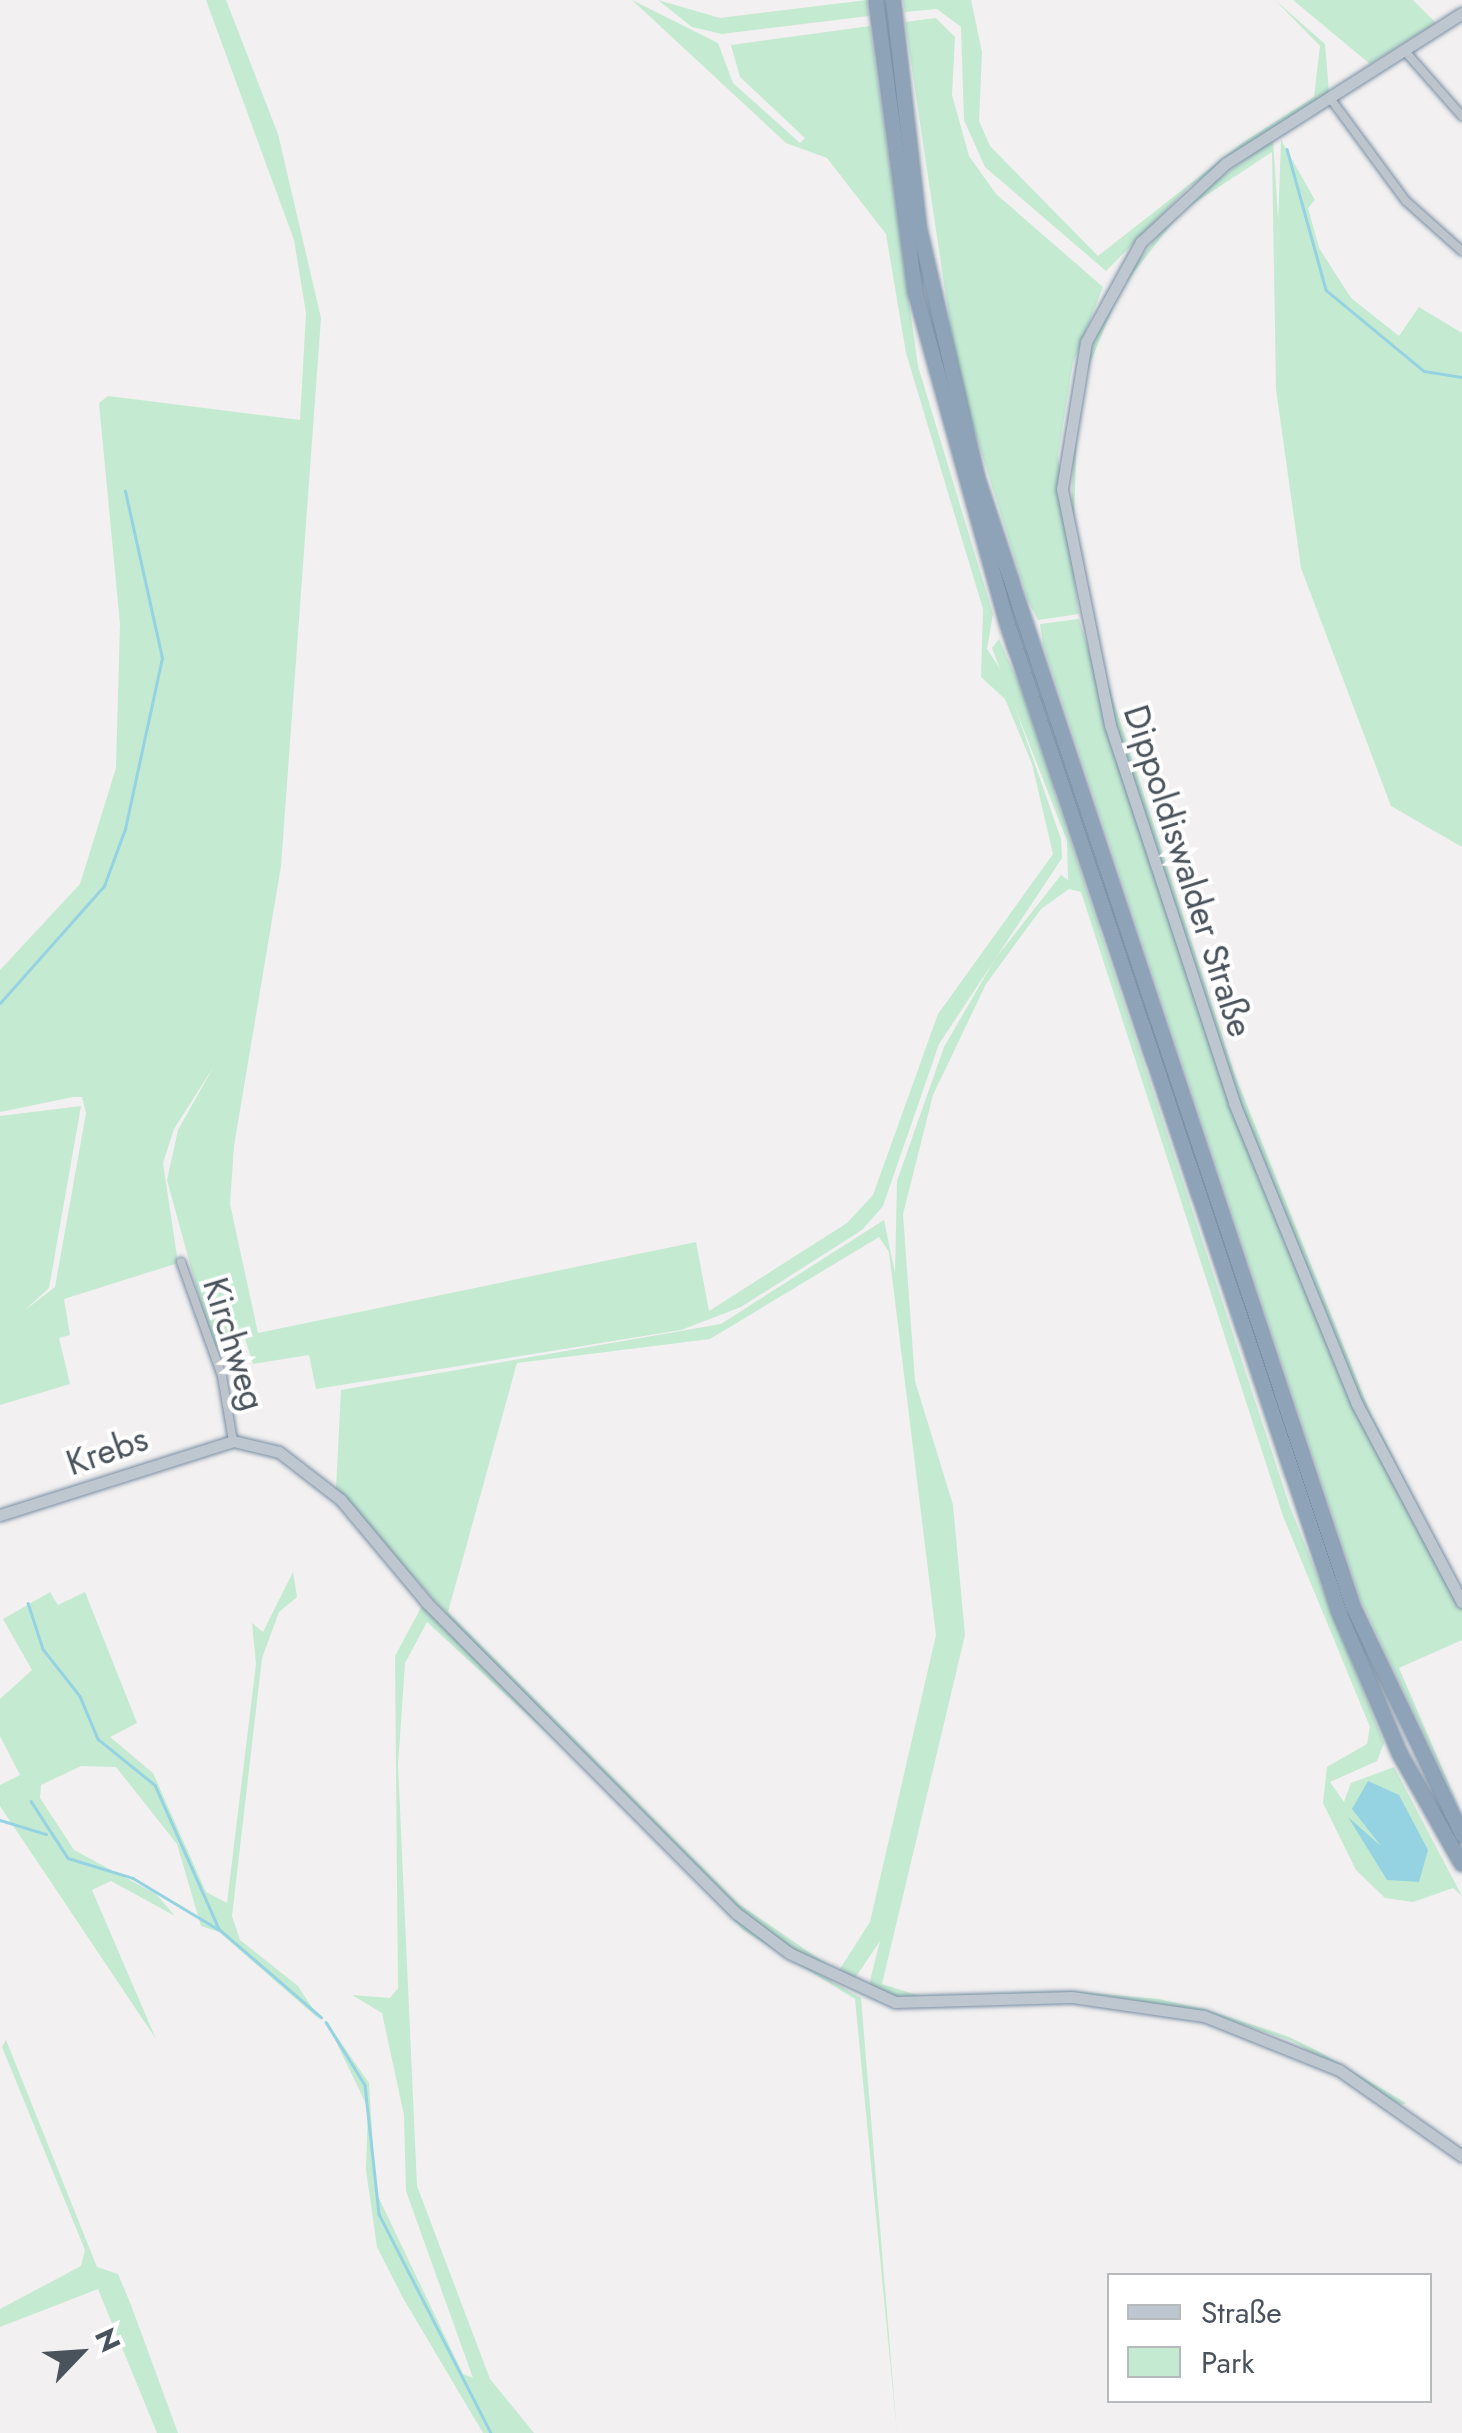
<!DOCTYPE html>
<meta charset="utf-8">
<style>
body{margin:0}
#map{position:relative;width:1462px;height:2433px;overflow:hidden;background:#f2f0f0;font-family:Jost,sans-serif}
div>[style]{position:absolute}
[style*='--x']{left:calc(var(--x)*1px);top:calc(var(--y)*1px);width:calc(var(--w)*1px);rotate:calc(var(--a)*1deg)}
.green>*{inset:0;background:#c4ead2}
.water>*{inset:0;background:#96d3e2}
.stream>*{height:2.5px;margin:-1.25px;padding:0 1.25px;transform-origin:1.25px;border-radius:1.25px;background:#96d3e2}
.roads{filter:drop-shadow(0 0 2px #798ea4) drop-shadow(0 0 2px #798ea4)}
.street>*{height:8px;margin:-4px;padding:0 4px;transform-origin:4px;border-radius:4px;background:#bdc4cb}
.secondary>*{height:11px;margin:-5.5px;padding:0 5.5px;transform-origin:5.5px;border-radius:5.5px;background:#bec6cf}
.highway>*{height:14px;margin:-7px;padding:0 7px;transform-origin:7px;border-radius:7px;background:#8ea3b8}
span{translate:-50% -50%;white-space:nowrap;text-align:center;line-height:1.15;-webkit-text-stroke:8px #fff;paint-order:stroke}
.street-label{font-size:35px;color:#4a535b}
.legend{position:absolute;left:1107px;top:2273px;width:325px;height:130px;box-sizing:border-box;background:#fff;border:2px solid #b7babd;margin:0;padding:12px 18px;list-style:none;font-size:30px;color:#4a535b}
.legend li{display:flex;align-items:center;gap:20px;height:50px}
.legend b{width:50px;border:2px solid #b7babd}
.north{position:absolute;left:30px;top:2303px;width:100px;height:100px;-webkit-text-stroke:8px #fff;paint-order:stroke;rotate:65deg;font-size:28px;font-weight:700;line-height:40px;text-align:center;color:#4a535b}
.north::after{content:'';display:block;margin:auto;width:35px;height:45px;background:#4a535b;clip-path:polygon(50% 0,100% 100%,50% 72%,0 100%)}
</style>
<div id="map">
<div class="green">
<div style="clip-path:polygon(206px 0,226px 0,278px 134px,321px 318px,281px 866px,234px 1146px,230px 1204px,258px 1333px,696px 1242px,709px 1311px,847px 1223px,873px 1195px,938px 1014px,1053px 854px,1032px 764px,1005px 699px,981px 677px,983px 609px,906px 353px,886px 234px,827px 158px,786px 143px,632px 0,718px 43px,733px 83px,800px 143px,805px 138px,740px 77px,731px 45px,870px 26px,918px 366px,993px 614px,987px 649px,1003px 673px,1061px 839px,1062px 858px,939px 1044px,883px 1206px,862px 1230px,741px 1307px,681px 1330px,316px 1389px,309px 1355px,253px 1364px,245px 1338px,213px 1348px,167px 1180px,178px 1130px,214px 1066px,174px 1129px,163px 1163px,178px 1263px,64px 1299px,70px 1335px,59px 1338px,70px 1384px,0 1405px,0 1116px,81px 1106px,49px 1288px,24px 1311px,55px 1287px,86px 1113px,82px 1097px,73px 1097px,0 1112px,0 970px,80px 884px,116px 768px,120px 624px,99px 403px,108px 396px,300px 420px,306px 313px,294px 240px)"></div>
<div style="clip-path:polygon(658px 0,720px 18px,867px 0,869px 16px,722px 34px,692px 27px)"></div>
<div style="clip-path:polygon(903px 0,971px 0,982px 52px,979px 121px,990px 146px,1098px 256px,1242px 143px,1314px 97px,1320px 46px,1275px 0,1325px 44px,1329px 92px,1189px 187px,1106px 271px,985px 167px,964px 120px,961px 27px,937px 9px,905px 12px)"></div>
<div style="clip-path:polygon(1293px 0,1413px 0,1436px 23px,1370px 64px)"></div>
<div style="clip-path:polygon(936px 18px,955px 37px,952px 95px,969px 156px,996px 194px,1103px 287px,1073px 363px,1058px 456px,1079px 614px,1038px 620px,1028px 601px,958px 378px,905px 22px)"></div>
<div style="clip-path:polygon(1273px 139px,1278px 218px,1276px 283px,1281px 140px,1315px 200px,1308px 208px,1319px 248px,1351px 298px,1399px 336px,1419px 307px,1462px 333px,1462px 847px,1391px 806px,1301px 568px,1276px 389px,1272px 152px,1181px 212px,1120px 290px,1078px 393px,1074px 522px,1107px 681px,1235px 1075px,1371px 1414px,1462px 1593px,1351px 1379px,1229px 1077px,1114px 727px,1071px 523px,1075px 394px,1112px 295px,1178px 209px)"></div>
<div style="clip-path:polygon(1079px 619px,1204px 1023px,1391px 1476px,1462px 1609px,1462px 1640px,1399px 1668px,1462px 1814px,1361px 1601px,1043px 645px,1040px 624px)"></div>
<div style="clip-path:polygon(evenodd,999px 639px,1019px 684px,1290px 1507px,1384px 1743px,1377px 1761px,1330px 1782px,1344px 1802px,1351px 1783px,1394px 1767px,1462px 1896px,1453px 1888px,1413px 1902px,1385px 1898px,1356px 1870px,1323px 1803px,1327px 1767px,1367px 1744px,1370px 1727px,1283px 1516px,1081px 892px,1069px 889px,1041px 909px,986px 984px,933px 1095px,903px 1214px,915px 1381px,953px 1505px,965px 1635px,882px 1984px,920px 1996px,1069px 1991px,1159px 1999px,1204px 2009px,1287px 2036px,1318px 2051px,1406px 2103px,1401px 2105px,1292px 2041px,1205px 2012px,1107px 1996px,894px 1997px,869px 1985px,880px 1941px,853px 1981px,791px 1949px,739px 1910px,466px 1636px,336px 1489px,341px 1390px,721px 1324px,884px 1220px,895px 1273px,897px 1181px,944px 1047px,995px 959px,1061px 875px,1068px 880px,1067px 841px,992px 648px,999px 639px,879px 1237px,889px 1252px,936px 1635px,870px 1922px,838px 1972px,739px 1904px,448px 1612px,517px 1363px,710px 1339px,879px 1237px)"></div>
<div style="clip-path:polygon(293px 1572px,297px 1597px,279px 1612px,262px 1658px,232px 1916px,240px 1940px,298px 1986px,320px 2020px,219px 1932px,201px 1926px,177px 1844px,116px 1767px,81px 1766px,41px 1785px,40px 1798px,74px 1850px,156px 1894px,175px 1916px,111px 1881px,92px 1890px,156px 2039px,0 1806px,0 1785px,20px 1775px,0 1736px,0 1699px,32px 1670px,3px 1619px,50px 1592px,58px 1605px,85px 1592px,137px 1723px,110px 1737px,153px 1773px,206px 1892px,227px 1903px,256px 1664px,252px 1623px,263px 1632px)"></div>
<div style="clip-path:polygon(423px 1604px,786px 1955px,861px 1998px,897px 2433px,855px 1999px,744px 1931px,637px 1816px,427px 1622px,405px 1663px,398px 1765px,417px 2186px,490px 2379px,534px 2433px,483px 2433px,403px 2298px,377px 2247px,366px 2170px,368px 2108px,326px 2021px,369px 2083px,376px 2192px,463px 2374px,473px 2378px,406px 2191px,404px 2115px,382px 2013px,352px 1995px,390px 1998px,398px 1988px,395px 1656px)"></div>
<div style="clip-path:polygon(6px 2040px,97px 2267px,118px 2274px,131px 2305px,178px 2433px,157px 2433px,98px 2289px,0 2327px,0 2309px,81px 2266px,85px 2250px,2px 2047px)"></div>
</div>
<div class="water">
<div style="clip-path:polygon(1368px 1781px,1399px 1795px,1428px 1850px,1419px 1882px,1387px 1880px,1348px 1817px,1381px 1846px,1352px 1809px)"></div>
</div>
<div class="stream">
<div style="--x:1287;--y:149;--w:146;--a:74.5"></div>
<div style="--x:1326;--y:290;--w:127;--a:39.6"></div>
<div style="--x:1424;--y:371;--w:38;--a:9"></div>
<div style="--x:0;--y:1003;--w:157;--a:-48.4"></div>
<div style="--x:104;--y:886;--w:61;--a:-69.8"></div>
<div style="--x:125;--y:829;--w:175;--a:-77.8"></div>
<div style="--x:162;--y:658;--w:171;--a:-102.5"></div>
<div style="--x:28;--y:1603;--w:48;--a:71.9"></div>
<div style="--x:43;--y:1649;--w:60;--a:51.8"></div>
<div style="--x:80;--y:1696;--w:47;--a:67.3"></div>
<div style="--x:98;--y:1739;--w:73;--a:38.9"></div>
<div style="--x:155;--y:1785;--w:158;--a:66"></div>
<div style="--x:219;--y:1929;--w:135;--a:40.8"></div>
<div style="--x:31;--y:1801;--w:68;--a:57"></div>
<div style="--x:68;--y:1858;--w:68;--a:17.1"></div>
<div style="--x:133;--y:1878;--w:99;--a:31"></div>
<div style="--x:0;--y:1820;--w:48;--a:16.9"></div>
<div style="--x:326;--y:2022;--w:74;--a:58.2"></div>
<div style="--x:365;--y:2085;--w:130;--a:83.8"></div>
<div style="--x:379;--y:2214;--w:246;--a:62.9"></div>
</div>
<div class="roads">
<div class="street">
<div style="--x:1404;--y:50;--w:88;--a:48.7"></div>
<div style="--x:1330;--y:98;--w:128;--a:53.6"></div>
<div style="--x:1406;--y:201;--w:75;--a:41.8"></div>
<div style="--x:181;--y:1262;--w:121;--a:70.2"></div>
<div style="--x:222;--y:1376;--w:66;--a:80.4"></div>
</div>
<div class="secondary">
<div style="--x:1462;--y:13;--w:281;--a:147.5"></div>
<div style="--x:1225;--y:164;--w:115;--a:137.1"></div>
<div style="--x:1141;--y:242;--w:114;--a:118.8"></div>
<div style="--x:1086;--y:342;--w:149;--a:99.3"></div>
<div style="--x:1062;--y:489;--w:241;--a:78.5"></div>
<div style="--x:1110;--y:725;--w:398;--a:71.8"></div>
<div style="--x:1234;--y:1103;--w:325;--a:67.8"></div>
<div style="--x:1357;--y:1404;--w:224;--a:62.1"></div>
<div style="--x:0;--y:1515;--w:244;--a:-17.6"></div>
<div style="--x:233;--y:1441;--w:47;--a:13.4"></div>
<div style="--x:279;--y:1452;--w:78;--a:37.7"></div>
<div style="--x:341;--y:1500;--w:134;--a:50.1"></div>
<div style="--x:427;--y:1603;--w:438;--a:45.1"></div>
<div style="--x:736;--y:1913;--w:66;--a:37"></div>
<div style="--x:789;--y:1953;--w:117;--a:24.8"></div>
<div style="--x:895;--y:2002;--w:177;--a:-1.6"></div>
<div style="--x:1072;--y:1997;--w:133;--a:8.2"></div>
<div style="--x:1204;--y:2016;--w:145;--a:21.8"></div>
<div style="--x:1339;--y:2070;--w:150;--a:35"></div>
</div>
<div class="highway">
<div style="--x:876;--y:0;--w:297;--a:82.3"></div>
<div style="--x:916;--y:294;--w:344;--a:74.5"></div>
<div style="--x:1008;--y:625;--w:1043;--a:71.44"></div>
<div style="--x:1340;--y:1614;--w:152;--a:66.8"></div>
<div style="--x:1400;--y:1754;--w:126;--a:60.6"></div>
<div style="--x:893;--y:0;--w:229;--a:83.5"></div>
<div style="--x:919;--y:228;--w:257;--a:76.9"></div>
<div style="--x:977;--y:478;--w:1190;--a:71.58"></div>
<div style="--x:1353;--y:1607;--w:253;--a:64.4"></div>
</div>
</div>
<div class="street-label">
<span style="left:1188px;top:871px;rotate:72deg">Dippoldiswalder Straße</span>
<span style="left:234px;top:1344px;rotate:73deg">Kirchweg</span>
<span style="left:107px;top:1451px;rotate:-19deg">Krebs</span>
</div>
<ul class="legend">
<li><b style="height:12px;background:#bec6cf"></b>Straße</li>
<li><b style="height:28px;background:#c4ead2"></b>Park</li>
</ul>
<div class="north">N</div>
</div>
